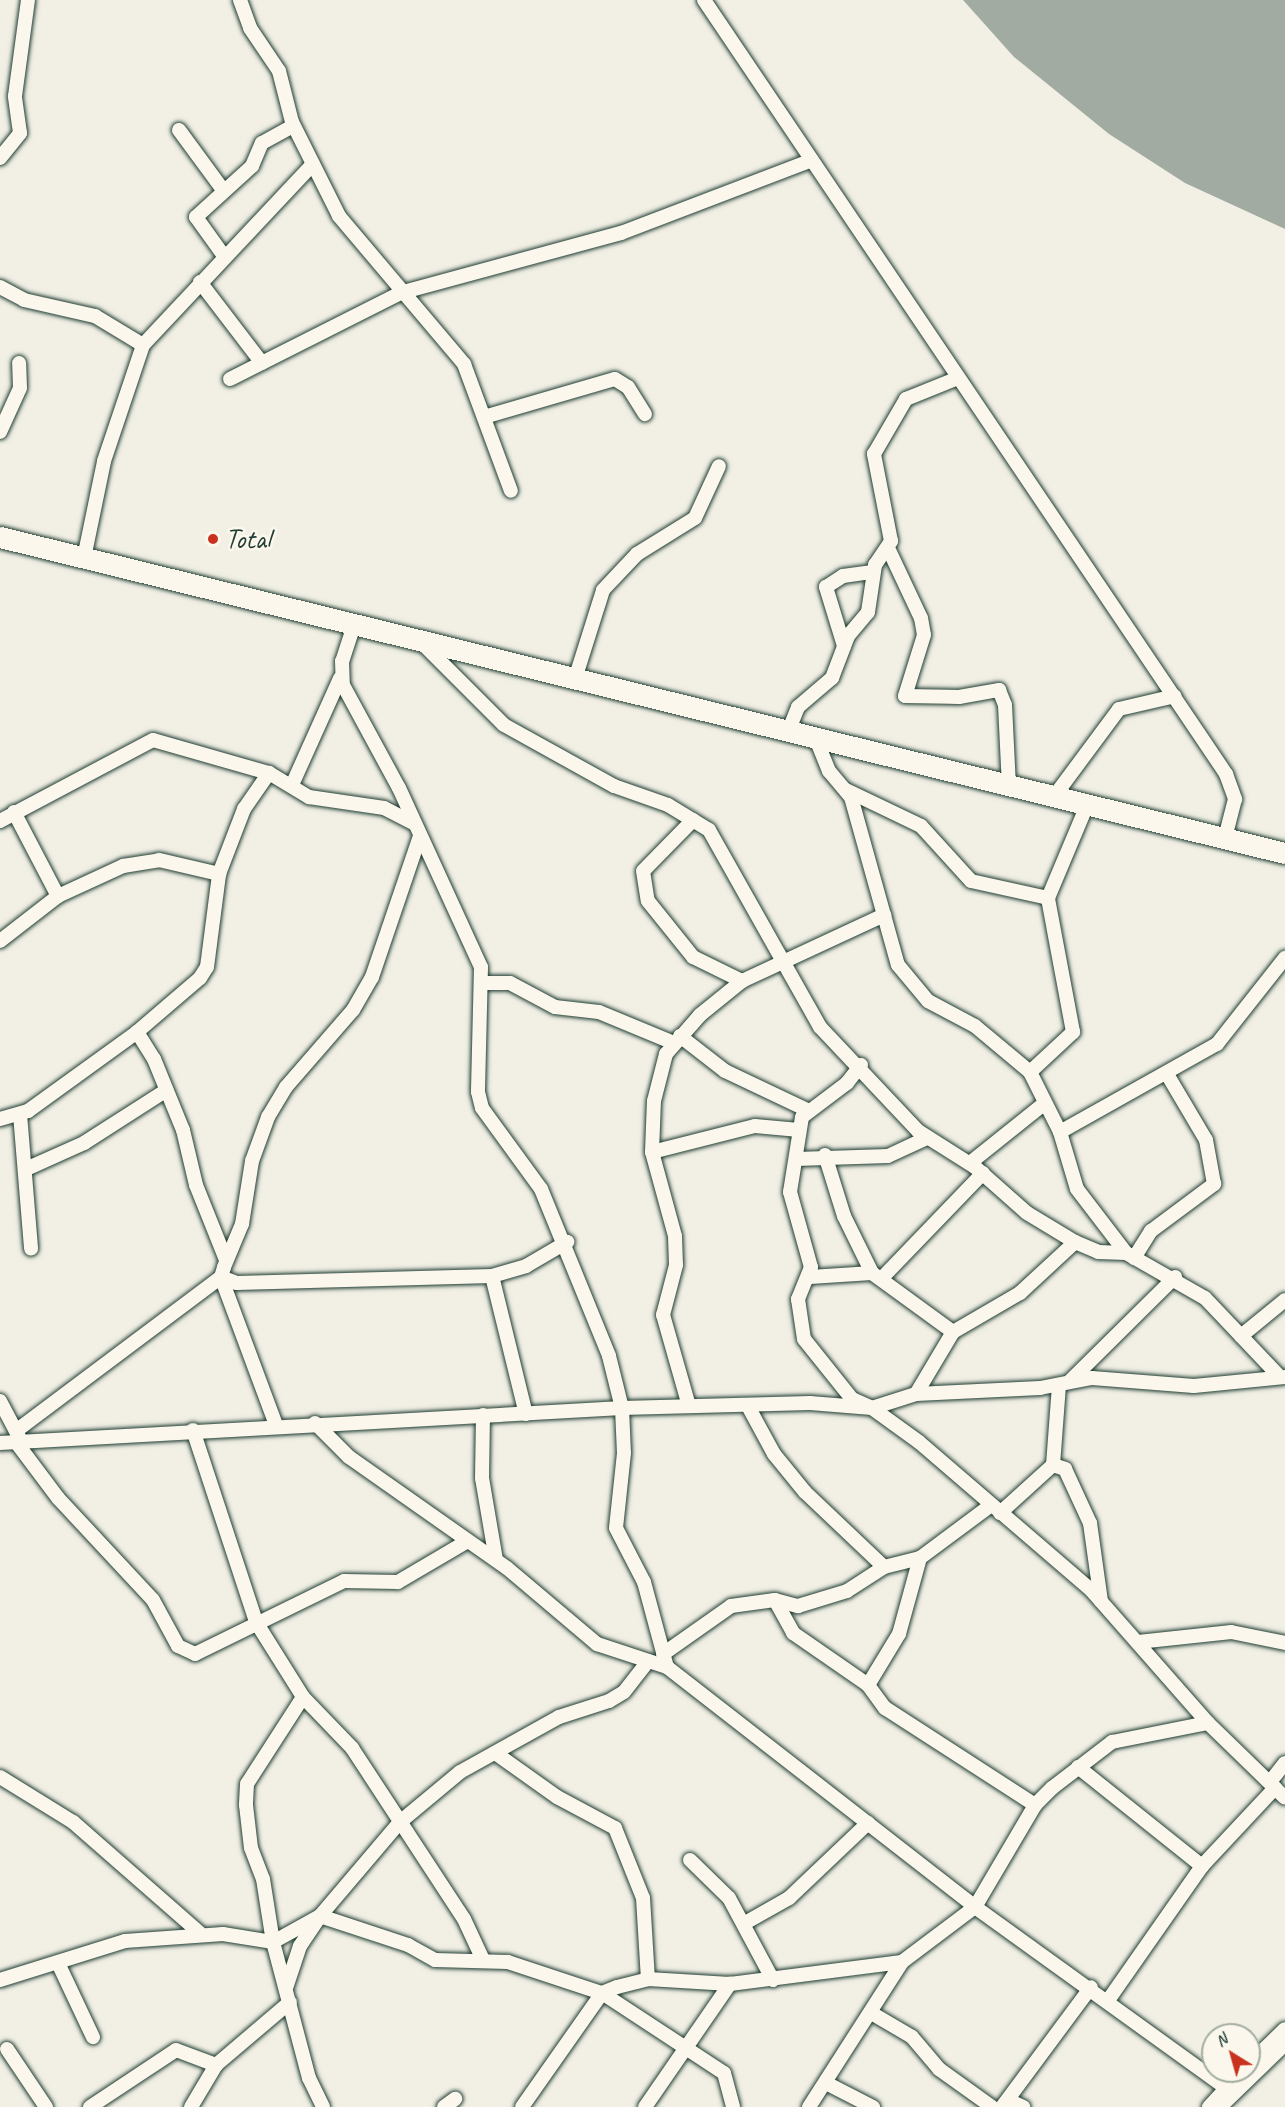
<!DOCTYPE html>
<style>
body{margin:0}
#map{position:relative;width:1285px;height:2107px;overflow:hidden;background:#f2f0e5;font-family:Caveat,sans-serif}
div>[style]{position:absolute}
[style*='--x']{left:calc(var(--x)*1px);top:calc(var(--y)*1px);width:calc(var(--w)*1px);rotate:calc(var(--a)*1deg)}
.water>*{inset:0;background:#a2aba1}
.roads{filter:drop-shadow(0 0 2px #1f3d34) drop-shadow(0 0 2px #1f3d34)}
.minor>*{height:14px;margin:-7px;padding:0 7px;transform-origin:7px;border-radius:7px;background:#fbf7ec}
.highway>*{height:21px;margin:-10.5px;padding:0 10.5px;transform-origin:10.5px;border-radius:10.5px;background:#fbf7ec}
.dots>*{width:16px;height:16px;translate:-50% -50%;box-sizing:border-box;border:3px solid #fbf7ec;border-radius:50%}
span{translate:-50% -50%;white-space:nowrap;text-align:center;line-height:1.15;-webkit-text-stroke:5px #fbf7ec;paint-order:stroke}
.poi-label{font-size:28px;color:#1f3d34}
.left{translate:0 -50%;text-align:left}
.north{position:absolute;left:1201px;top:2023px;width:60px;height:60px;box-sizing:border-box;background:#fbf7ec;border:2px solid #a3ada2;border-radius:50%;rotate:323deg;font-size:16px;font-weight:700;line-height:24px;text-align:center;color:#1f3d34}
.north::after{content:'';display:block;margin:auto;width:21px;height:27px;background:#c8321e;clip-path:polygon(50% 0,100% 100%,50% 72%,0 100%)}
</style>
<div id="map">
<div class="water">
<div style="clip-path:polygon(963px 0,1285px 0,1285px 229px,1185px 183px,1109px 134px,1014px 57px)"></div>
</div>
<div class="roads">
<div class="minor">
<div style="--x:240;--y:0;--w:30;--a:70"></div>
<div style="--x:250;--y:28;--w:52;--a:56"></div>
<div style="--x:279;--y:71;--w:53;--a:75.7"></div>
<div style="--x:292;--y:122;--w:105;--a:63.4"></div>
<div style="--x:339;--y:216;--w:194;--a:49.8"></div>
<div style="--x:464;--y:364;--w:135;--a:69.7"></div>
<div style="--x:704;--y:0;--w:934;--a:56"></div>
<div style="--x:1226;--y:774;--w:27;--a:70"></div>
<div style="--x:1235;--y:799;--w:40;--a:104.4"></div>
<div style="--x:179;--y:130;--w:74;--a:53.7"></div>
<div style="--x:0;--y:158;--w:32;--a:-51"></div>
<div style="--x:20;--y:133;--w:37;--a:-98"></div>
<div style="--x:15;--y:96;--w:97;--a:-82.3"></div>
<div style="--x:224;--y:256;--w:48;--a:-125.7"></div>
<div style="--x:196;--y:217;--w:76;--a:-42.3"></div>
<div style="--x:252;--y:166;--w:25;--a:-67"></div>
<div style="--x:262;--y:143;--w:35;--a:-29"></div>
<div style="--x:200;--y:282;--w:102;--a:52.6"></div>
<div style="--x:0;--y:287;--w:27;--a:28"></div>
<div style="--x:24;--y:300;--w:73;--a:12.7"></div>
<div style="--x:95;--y:316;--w:56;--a:31.1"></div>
<div style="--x:230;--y:379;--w:191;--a:-26.8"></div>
<div style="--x:400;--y:293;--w:229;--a:-15.2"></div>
<div style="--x:621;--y:233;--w:204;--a:-20.9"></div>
<div style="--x:484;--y:417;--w:136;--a:-16.2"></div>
<div style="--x:615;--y:379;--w:15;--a:32"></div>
<div style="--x:628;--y:387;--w:32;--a:58"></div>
<div style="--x:0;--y:432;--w:48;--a:-65.6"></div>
<div style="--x:20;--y:388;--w:25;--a:-92"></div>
<div style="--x:888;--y:548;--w:77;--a:64.8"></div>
<div style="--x:921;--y:618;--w:17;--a:80"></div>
<div style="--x:924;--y:635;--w:64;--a:107.3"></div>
<div style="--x:905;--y:696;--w:54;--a:1.1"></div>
<div style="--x:959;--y:697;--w:41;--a:-9.9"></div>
<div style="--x:999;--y:690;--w:16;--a:68"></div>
<div style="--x:1005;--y:705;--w:82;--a:87.2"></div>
<div style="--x:84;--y:558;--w:99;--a:-78.3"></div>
<div style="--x:104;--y:461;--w:122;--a:-71.4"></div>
<div style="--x:143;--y:345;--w:248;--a:-46.8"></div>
<div style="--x:354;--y:625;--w:38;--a:108"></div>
<div style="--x:342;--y:661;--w:24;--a:88"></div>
<div style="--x:343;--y:685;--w:117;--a:61.5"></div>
<div style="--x:399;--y:788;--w:197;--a:65.4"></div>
<div style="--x:481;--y:967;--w:125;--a:91.4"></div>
<div style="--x:478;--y:1092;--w:16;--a:76"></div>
<div style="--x:482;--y:1108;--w:100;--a:53.9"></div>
<div style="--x:541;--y:1189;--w:180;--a:67.8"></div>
<div style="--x:609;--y:1356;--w:54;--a:76"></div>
<div style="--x:622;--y:1408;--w:45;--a:87.5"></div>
<div style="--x:624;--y:1453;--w:75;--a:96.1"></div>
<div style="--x:616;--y:1528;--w:61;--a:62.6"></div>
<div style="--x:644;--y:1582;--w:88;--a:74.9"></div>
<div style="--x:421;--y:642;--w:117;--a:45"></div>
<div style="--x:504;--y:725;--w:126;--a:29"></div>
<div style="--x:614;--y:786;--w:57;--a:19.4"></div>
<div style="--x:668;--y:805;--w:48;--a:31.4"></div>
<div style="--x:709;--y:830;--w:226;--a:60.6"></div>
<div style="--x:820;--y:1027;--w:143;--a:46.7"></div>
<div style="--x:918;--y:1131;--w:67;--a:32.3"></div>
<div style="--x:975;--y:1167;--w:69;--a:41.5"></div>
<div style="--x:1027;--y:1213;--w:56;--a:31.1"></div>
<div style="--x:1075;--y:1242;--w:25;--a:23"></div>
<div style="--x:1098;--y:1252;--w:28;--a:2"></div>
<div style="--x:844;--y:646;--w:62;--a:-107"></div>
<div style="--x:826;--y:587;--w:20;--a:-33"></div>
<div style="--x:843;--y:576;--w:30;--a:-8"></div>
<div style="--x:575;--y:679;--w:93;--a:-72.5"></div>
<div style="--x:603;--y:590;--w:50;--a:-46.6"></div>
<div style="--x:637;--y:554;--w:68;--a:-31.8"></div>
<div style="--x:695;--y:518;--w:57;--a:-65.2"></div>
<div style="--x:788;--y:732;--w:27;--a:-68"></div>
<div style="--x:798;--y:707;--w:45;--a:-40.5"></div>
<div style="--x:832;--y:678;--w:45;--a:-69.1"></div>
<div style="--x:848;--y:636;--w:31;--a:-50"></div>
<div style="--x:868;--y:612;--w:48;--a:-81.5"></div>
<div style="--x:875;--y:565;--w:29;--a:-56"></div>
<div style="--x:891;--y:541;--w:89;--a:-101.1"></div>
<div style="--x:874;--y:454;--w:64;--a:-59.8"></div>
<div style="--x:906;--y:399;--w:56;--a:-22"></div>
<div style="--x:816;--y:739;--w:35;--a:68"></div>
<div style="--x:829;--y:771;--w:34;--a:50"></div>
<div style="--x:851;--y:797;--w:174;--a:74.4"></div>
<div style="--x:898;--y:965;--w:47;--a:50.2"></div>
<div style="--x:928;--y:1001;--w:53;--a:28"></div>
<div style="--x:975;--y:1026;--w:72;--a:39.9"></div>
<div style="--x:1030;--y:1072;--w:67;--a:63.4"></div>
<div style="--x:1060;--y:1132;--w:59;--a:73.4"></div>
<div style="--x:1077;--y:1189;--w:81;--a:52.6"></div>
<div style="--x:1126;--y:1253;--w:91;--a:29.7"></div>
<div style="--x:1205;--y:1298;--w:109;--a:46.5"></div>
<div style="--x:292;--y:785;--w:117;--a:-65.8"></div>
<div style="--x:846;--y:790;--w:83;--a:25.6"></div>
<div style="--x:921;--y:826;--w:74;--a:47.7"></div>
<div style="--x:971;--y:881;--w:79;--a:12.4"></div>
<div style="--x:1048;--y:898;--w:101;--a:-67.2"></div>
<div style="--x:1053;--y:798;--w:111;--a:-53.4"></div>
<div style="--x:1119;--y:709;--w:57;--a:-13.1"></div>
<div style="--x:14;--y:812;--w:95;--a:62.4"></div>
<div style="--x:693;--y:820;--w:71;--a:134.4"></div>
<div style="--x:643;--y:871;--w:30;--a:81"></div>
<div style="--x:648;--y:901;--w:72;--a:51.2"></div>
<div style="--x:693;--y:957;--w:55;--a:26.1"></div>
<div style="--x:0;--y:821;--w:173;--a:-27.9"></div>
<div style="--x:153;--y:740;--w:121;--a:15.9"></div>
<div style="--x:269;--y:773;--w:47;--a:31"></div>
<div style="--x:309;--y:797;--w:76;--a:8.3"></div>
<div style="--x:384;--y:808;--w:35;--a:27"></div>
<div style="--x:0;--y:941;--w:73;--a:-37.8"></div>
<div style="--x:58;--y:896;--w:72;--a:-24.8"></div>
<div style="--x:123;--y:866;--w:36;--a:-9"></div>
<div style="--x:159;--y:860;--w:62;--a:13.1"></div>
<div style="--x:482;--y:983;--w:28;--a:0"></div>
<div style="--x:510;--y:983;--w:51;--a:28.1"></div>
<div style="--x:555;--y:1007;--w:44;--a:6.5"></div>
<div style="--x:599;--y:1012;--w:81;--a:22.5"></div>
<div style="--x:137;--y:1032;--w:32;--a:58"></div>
<div style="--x:154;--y:1059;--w:77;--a:67.8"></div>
<div style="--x:183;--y:1130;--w:57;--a:76.7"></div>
<div style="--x:196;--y:1185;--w:81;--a:68.2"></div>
<div style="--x:680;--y:1036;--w:57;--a:37.9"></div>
<div style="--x:725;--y:1071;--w:91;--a:25.4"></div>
<div style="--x:861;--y:1065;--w:23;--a:128"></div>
<div style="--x:847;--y:1083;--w:56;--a:142.9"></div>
<div style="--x:802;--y:1117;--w:76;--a:99.1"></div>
<div style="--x:790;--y:1192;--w:78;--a:74.4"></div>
<div style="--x:811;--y:1267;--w:35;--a:112"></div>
<div style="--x:798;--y:1299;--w:40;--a:81.5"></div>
<div style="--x:804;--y:1339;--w:77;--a:51.3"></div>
<div style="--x:852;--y:1399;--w:22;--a:24"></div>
<div style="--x:872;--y:1408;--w:46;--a:-17.7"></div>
<div style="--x:916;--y:1394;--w:124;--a:-2.8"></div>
<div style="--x:1040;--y:1388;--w:53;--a:-10.9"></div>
<div style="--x:1092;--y:1378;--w:102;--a:4.5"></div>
<div style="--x:1194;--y:1386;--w:91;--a:-5.6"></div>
<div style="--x:1030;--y:1072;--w:59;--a:-42.9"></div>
<div style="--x:1073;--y:1032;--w:136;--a:-100.6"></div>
<div style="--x:20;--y:1114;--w:135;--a:85.3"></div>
<div style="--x:0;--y:1119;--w:29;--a:-16"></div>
<div style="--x:28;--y:1111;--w:135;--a:-35.9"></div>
<div style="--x:137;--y:1032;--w:83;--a:-40.6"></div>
<div style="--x:200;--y:978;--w:13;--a:-58"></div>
<div style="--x:207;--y:967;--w:94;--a:-82.6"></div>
<div style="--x:219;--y:874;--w:70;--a:-69"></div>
<div style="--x:244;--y:809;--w:44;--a:-55.2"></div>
<div style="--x:1060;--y:1132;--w:180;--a:-29.3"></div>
<div style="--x:1217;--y:1044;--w:110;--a:-51.7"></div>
<div style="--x:652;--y:1152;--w:106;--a:-14.2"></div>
<div style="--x:755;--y:1126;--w:44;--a:5.2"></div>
<div style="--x:825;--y:1155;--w:64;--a:72.7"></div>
<div style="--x:844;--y:1216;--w:64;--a:63.8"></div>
<div style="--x:872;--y:1273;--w:100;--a:36.1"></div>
<div style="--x:953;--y:1332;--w:78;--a:-30.2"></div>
<div style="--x:1020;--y:1293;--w:75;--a:-42.8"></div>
<div style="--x:796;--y:1159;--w:92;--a:-1.9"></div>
<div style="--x:888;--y:1156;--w:43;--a:-24.8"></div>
<div style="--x:970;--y:1163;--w:96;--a:-38.7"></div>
<div style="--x:26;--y:1169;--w:64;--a:-24.1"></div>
<div style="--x:84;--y:1143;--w:98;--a:-32.6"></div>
<div style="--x:1134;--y:1258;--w:32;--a:-58"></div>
<div style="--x:1151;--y:1231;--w:79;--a:-36.7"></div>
<div style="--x:1214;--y:1184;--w:45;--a:-100.3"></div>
<div style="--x:1206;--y:1140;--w:77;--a:-120.6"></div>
<div style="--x:492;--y:1276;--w:142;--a:76.2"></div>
<div style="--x:221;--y:1277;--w:17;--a:21"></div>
<div style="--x:237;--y:1283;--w:255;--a:-1.6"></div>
<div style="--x:492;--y:1276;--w:35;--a:-16"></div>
<div style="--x:526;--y:1266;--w:48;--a:-30.3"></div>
<div style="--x:810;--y:1277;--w:62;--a:-3.7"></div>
<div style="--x:881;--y:1279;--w:147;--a:-46.1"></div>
<div style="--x:1241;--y:1336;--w:57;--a:-39.3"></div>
<div style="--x:1070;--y:1381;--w:148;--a:-44.7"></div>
<div style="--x:916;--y:1394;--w:72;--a:-59.2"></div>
<div style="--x:0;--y:1401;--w:43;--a:62.2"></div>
<div style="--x:689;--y:1406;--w:95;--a:-105.9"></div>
<div style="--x:663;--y:1315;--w:52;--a:-75.4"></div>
<div style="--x:676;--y:1265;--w:29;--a:-92"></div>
<div style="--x:675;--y:1236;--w:87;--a:-105.3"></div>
<div style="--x:652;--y:1152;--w:51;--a:-87.8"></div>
<div style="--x:654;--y:1101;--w:49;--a:-75.7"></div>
<div style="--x:666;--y:1054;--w:52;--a:-48.9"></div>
<div style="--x:700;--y:1015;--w:54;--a:-39"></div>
<div style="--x:742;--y:981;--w:157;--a:-24.9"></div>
<div style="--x:749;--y:1408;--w:52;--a:61.5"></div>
<div style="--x:774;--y:1454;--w:49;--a:50.8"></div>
<div style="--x:805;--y:1492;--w:109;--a:43.5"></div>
<div style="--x:483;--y:1415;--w:63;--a:90.9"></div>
<div style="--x:482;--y:1478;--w:83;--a:80.3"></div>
<div style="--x:315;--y:1423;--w:48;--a:45"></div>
<div style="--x:349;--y:1457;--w:193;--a:35.1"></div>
<div style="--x:507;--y:1568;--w:118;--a:40.2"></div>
<div style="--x:597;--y:1644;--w:74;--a:18.2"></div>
<div style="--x:667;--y:1667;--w:390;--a:37.9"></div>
<div style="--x:975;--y:1907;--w:308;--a:35.8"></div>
<div style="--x:276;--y:1425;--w:158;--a:-110.4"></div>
<div style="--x:221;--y:1277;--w:10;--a:-73"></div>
<div style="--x:224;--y:1267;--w:47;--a:-67.3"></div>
<div style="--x:242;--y:1224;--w:64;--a:-81"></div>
<div style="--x:252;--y:1161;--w:47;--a:-70"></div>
<div style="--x:268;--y:1117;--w:35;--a:-59"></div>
<div style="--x:286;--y:1087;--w:102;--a:-49"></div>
<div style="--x:353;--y:1010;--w:38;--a:-60"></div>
<div style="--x:372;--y:977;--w:149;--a:-71.2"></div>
<div style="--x:193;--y:1430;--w:202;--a:71.8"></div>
<div style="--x:256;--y:1622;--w:89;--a:57.9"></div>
<div style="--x:303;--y:1697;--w:71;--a:46.1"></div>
<div style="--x:352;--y:1748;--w:204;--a:56.8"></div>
<div style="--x:464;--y:1919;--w:45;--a:65.1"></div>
<div style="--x:16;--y:1431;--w:256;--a:-36.9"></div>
<div style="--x:16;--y:1442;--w:70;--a:53.1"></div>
<div style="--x:58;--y:1498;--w:139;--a:47"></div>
<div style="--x:153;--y:1600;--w:52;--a:61.5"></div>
<div style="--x:178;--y:1646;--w:19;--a:25"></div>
<div style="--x:195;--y:1654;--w:166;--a:-26.1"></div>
<div style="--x:344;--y:1581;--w:54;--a:1.1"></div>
<div style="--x:398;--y:1582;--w:79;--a:-30.5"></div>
<div style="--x:0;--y:1443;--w:623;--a:-3.22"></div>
<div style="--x:622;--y:1408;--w:188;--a:-1.5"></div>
<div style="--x:810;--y:1403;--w:62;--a:4.6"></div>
<div style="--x:872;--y:1408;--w:58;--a:35.9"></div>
<div style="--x:919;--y:1442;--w:227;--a:40.7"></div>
<div style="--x:1091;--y:1590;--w:177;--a:48.7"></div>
<div style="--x:1208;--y:1723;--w:107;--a:44.2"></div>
<div style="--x:1053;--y:1465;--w:13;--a:18"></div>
<div style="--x:1065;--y:1469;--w:60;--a:65.2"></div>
<div style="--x:1090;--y:1523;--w:79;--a:82"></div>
<div style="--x:1000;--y:1513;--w:72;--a:-42.2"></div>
<div style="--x:1053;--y:1465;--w:80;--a:-85.7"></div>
<div style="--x:775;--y:1600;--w:38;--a:61"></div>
<div style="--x:793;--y:1633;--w:91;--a:34.7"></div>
<div style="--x:868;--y:1685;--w:29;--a:54"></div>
<div style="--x:885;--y:1708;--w:179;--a:32.9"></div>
<div style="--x:1138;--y:1642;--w:94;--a:-6.1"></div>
<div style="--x:1231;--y:1632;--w:55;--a:11.5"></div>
<div style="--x:663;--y:1654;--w:83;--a:-35.2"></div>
<div style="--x:731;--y:1606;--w:44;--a:-7.8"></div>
<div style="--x:775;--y:1600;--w:24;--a:15"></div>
<div style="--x:798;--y:1606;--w:51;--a:-17"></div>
<div style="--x:847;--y:1591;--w:44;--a:-33"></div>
<div style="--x:884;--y:1567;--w:37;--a:-14"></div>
<div style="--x:920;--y:1558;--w:89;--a:-36.7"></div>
<div style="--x:868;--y:1685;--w:60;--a:-58.7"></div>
<div style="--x:899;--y:1634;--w:79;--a:-74.6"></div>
<div style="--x:303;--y:1697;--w:103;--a:122.8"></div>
<div style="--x:247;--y:1784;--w:21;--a:93"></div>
<div style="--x:246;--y:1805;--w:43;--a:83.4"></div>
<div style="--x:251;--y:1848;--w:33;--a:69"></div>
<div style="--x:263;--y:1879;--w:64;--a:81"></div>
<div style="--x:273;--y:1942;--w:141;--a:75.2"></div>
<div style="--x:309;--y:2078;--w:32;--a:64"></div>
<div style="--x:498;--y:1755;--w:72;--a:35.4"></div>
<div style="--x:557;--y:1797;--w:66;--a:28.1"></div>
<div style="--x:615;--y:1828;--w:75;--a:68.2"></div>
<div style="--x:643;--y:1898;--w:81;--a:86.5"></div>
<div style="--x:1078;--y:1767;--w:159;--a:38.6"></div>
<div style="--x:0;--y:1777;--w:86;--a:31.7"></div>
<div style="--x:73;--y:1822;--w:171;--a:41.2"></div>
<div style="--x:1270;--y:1782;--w:24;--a:-52"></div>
<div style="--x:690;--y:1860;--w:54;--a:44.3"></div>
<div style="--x:729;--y:1898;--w:93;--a:61.8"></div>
<div style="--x:745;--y:1923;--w:51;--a:-29.6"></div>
<div style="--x:789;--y:1898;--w:109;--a:-43.5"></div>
<div style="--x:58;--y:1963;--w:82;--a:64.7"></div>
<div style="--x:0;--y:1980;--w:131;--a:-17.3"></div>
<div style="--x:125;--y:1941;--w:98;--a:-4.1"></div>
<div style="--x:223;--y:1934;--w:51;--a:9.1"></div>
<div style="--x:273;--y:1942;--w:54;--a:-29"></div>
<div style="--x:320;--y:1916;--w:123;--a:-49.6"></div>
<div style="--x:400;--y:1822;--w:78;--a:-39.8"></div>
<div style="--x:460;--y:1772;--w:113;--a:-29.1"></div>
<div style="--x:559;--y:1717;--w:52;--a:-17.7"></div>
<div style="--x:609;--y:1701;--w:17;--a:-31"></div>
<div style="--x:624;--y:1692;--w:39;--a:-52"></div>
<div style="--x:286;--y:1988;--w:44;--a:-71.6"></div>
<div style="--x:300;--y:1946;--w:36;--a:-56"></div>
<div style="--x:320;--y:1916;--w:93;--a:18.2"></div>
<div style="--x:408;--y:1945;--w:31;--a:29"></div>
<div style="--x:435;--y:1960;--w:73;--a:1.6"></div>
<div style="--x:508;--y:1962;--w:99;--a:18.3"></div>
<div style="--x:602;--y:1993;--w:146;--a:33.3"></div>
<div style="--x:724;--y:2073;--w:35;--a:75"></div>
<div style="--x:1109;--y:1999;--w:162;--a:-55"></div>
<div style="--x:1202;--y:1866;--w:107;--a:-46.9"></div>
<div style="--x:873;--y:2014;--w:45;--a:30.5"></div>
<div style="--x:912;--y:2037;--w:42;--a:49.8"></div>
<div style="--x:939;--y:2069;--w:65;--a:35.6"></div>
<div style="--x:7;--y:2049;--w:70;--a:56.1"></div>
<div style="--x:1249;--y:2064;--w:50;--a:-44.2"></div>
<div style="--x:826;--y:2083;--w:53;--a:27.1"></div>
<div style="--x:1008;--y:2100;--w:17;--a:25"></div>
<div style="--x:90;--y:2107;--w:103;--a:-33.5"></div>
<div style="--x:176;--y:2050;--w:43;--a:20.6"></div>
<div style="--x:191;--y:2107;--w:49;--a:-59.2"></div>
<div style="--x:216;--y:2065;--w:97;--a:-40.4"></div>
<div style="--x:444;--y:2107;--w:14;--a:-36"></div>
<div style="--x:522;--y:2107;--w:139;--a:-54.9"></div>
<div style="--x:602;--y:1993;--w:16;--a:-22"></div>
<div style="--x:617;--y:1987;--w:32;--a:-14"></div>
<div style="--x:648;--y:1979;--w:82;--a:3.5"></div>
<div style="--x:730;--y:1984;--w:173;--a:-7.3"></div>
<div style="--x:645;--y:2107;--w:150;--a:-55.4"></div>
<div style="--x:809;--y:2107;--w:172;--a:-57.3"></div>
<div style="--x:902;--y:1962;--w:91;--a:-37"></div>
<div style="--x:975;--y:1907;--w:118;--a:-59.5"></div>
<div style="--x:1035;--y:1805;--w:24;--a:-45"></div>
<div style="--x:1052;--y:1788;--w:76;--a:-37.5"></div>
<div style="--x:1112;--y:1742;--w:98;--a:-11.2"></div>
<div style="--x:1002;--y:2107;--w:149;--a:-53.4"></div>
<div style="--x:1209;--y:2107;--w:49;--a:-47.5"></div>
<div style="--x:1220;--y:2107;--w:91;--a:-44.1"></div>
</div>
<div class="highway">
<div style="--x:0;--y:537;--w:1323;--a:13.82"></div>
</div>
</div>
<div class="dots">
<div style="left:213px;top:539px;background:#c8321e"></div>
</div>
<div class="poi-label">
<span class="left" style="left:225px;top:539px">Total</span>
</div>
<div class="north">N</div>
</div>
